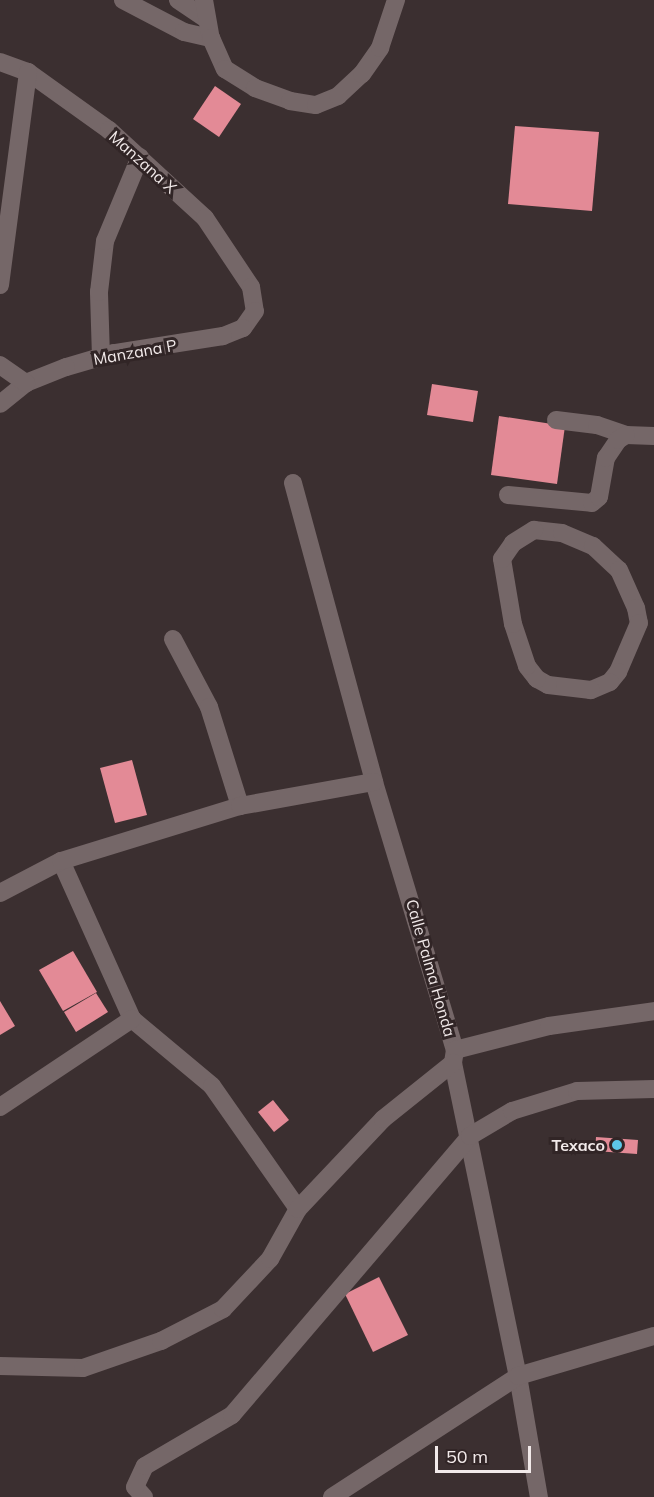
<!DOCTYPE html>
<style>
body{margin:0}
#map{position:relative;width:654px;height:1497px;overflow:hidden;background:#3b2f30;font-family:Mulish,sans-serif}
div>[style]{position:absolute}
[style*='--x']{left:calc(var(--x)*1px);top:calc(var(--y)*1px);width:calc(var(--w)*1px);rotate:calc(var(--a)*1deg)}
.building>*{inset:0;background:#e38a96}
.minor>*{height:18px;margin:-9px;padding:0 9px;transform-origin:9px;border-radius:9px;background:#756768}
.dots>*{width:16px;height:16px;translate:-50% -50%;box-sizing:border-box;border:3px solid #312526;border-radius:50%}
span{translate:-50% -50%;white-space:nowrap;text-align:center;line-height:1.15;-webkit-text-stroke:6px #312526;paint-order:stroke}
.street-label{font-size:16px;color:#f2eaea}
.poi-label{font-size:16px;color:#f2eaea;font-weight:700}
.right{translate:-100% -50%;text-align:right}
.scale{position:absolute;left:435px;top:1446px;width:96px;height:27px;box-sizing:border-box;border:3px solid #f2eaea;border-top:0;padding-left:8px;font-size:18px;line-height:21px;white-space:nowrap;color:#f2eaea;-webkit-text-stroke:4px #312526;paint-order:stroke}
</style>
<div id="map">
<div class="building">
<div style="clip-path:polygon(215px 86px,241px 104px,219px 137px,193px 119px)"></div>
<div style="clip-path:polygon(515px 126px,599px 132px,592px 211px,508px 204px)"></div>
<div style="clip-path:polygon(432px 384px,478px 391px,473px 422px,427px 415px)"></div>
<div style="clip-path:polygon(499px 416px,565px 426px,557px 484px,491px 475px)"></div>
<div style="clip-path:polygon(132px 760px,147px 815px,115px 823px,100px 768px)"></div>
<div style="clip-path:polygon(73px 951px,97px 992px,63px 1011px,39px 970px)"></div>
<div style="clip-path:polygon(96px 993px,108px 1012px,76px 1032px,64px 1012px)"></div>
<div style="clip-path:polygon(0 1001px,15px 1026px,0 1035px)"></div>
<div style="clip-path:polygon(273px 1100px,289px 1120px,274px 1132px,258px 1112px)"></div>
<div style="clip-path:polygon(596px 1137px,638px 1140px,637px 1154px,595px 1151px)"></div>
<div style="clip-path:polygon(379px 1277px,408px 1335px,373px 1352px,345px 1294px)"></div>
</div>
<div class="minor">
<div style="--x:123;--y:0;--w:69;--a:27.7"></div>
<div style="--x:184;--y:32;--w:28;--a:13"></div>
<div style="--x:178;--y:0;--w:34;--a:34"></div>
<div style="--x:204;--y:0;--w:39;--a:80"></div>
<div style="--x:211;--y:38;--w:34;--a:66"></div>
<div style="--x:225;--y:69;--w:36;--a:32"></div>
<div style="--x:255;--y:88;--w:37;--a:20"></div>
<div style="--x:290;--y:101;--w:26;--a:9"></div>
<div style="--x:316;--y:105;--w:24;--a:-22"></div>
<div style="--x:338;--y:96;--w:33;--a:-43"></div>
<div style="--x:362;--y:74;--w:32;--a:-55"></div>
<div style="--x:380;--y:48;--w:51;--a:-71.6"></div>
<div style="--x:0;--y:62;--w:30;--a:20"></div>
<div style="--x:28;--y:72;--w:100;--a:35.6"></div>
<div style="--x:109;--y:130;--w:130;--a:42.5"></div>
<div style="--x:205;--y:218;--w:83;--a:56.3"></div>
<div style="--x:251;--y:287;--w:24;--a:81"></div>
<div style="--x:255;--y:311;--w:21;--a:125"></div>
<div style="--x:243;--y:328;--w:22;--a:158"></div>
<div style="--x:223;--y:336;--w:110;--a:171.1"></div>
<div style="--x:114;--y:353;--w:50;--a:163.7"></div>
<div style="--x:66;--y:367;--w:43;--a:158.2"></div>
<div style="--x:26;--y:383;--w:33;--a:141"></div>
<div style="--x:0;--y:285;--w:215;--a:-82.5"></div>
<div style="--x:101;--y:357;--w:65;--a:-91.8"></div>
<div style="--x:99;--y:292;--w:51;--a:-83.3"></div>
<div style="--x:105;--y:241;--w:91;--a:-67.4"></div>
<div style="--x:0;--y:365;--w:32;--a:35"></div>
<div style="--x:556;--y:420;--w:41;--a:7"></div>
<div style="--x:597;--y:425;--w:31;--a:19"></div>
<div style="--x:626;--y:435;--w:28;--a:2"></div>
<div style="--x:293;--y:483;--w:310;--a:74.8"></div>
<div style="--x:374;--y:782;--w:280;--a:73.2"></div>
<div style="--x:455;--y:1050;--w:13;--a:99"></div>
<div style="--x:453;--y:1063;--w:320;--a:78.3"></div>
<div style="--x:518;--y:1376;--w:123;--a:80.2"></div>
<div style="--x:508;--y:495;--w:84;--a:5.4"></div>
<div style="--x:592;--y:503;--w:9;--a:-41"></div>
<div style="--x:599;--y:497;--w:40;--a:-80"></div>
<div style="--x:606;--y:458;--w:22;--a:-56"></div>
<div style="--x:618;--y:440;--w:9;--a:-32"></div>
<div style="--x:534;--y:530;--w:28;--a:6"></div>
<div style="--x:562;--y:533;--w:34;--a:23"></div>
<div style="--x:593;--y:546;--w:35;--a:43"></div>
<div style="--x:619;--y:570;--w:42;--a:65.9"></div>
<div style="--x:636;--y:608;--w:15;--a:79"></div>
<div style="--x:639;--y:623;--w:53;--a:113.2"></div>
<div style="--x:618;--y:672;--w:13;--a:129"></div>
<div style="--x:610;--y:682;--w:21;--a:157"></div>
<div style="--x:591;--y:690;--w:43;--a:-173.4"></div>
<div style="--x:548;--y:685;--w:13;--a:-151"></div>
<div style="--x:537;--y:679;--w:16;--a:-128"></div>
<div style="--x:527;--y:666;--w:44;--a:-108.4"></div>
<div style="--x:513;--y:624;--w:66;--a:-99.6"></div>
<div style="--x:502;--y:559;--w:19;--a:-55"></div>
<div style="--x:513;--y:543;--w:25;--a:-32"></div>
<div style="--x:173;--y:639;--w:77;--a:62.1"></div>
<div style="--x:209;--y:707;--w:104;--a:72.6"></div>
<div style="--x:61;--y:861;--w:173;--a:65.8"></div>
<div style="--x:132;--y:1019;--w:104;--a:39.9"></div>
<div style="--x:212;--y:1086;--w:150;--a:55"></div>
<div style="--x:0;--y:893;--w:69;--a:-27.7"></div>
<div style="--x:61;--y:861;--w:187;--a:-17.1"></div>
<div style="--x:240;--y:806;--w:136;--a:-10.2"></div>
<div style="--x:455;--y:1050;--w:97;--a:-14.3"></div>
<div style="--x:549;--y:1026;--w:106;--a:-8.1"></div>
<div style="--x:0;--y:1107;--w:159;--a:-33.7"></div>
<div style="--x:0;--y:1366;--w:83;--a:1.4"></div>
<div style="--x:83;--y:1368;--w:83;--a:-19.1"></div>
<div style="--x:161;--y:1341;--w:70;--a:-27.3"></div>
<div style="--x:223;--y:1309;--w:69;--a:-46.8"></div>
<div style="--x:270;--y:1259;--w:57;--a:-60.8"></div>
<div style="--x:298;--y:1209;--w:124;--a:-46.6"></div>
<div style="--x:383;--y:1119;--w:90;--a:-38.7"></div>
<div style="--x:144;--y:1497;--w:13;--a:-132"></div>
<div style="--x:135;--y:1487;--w:23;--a:-65"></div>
<div style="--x:145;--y:1466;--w:101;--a:-30.4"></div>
<div style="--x:232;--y:1415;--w:367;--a:-49.5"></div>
<div style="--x:470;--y:1136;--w:49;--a:-30.8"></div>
<div style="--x:512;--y:1111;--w:68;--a:-17.1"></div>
<div style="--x:577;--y:1091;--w:77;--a:-1.5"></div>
<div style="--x:332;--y:1497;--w:222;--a:-33"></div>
<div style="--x:518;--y:1376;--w:142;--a:-16.4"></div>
</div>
<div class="dots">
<div style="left:617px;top:1145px;background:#5dc7e8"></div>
</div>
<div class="street-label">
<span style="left:143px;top:162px;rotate:42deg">Manzana X</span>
<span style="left:135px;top:352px;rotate:-10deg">Manzana P</span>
<span style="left:431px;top:968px;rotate:74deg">Calle Palma Honda</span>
</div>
<div class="poi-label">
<span class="right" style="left:605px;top:1145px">Texaco</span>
</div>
<div class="scale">50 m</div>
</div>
